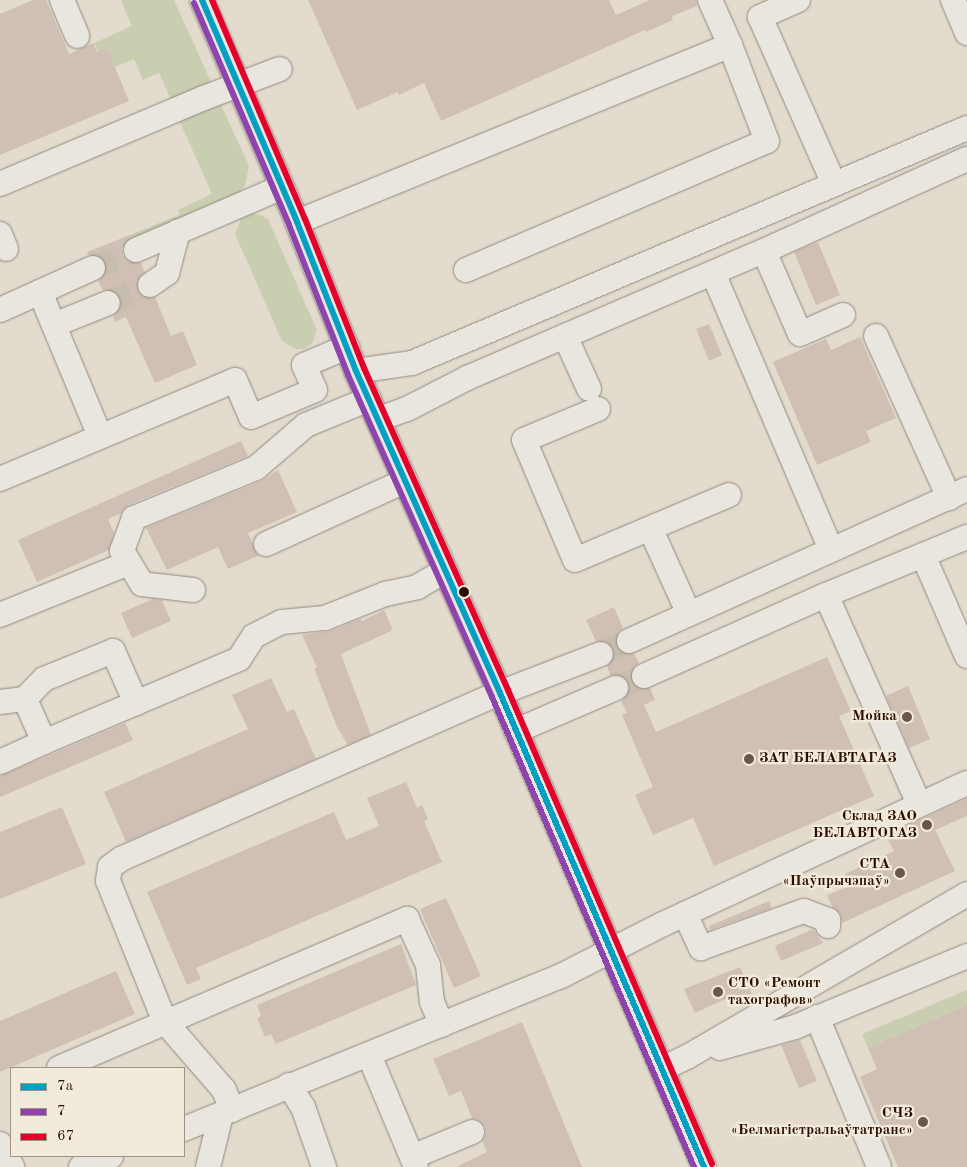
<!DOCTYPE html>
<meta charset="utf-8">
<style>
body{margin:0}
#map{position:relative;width:967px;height:1167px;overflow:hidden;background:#e3dcce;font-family:"Old Standard TT",serif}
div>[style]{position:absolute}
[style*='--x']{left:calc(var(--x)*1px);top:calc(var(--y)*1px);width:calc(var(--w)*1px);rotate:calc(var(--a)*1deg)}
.green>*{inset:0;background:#caceb0}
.building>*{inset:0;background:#d0bfb4}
.minor-tunnel>*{height:24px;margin-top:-12px;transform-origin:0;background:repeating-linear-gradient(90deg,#c7bdaf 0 24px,transparent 0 36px)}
.roads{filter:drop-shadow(0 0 1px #91897f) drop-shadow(0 0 1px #91897f)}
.minor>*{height:24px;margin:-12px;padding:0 12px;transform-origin:12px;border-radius:12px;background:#e9e5df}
.bus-1>*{height:6px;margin:-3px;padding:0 3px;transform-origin:3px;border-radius:3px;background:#02a1c4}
.bus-2>*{height:6px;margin:-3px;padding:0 3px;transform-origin:3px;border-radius:3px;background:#8e44ad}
.bus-3>*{height:6px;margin:-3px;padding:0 3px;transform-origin:3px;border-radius:3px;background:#e4002b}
.dots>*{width:14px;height:14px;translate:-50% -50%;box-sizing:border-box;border:2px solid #f2eada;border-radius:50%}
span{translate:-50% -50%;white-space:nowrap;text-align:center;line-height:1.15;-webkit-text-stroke:4.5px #f2eada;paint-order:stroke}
.poi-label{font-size:15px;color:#2b0e00;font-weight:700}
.right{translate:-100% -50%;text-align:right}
.left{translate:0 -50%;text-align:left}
.legend{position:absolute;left:10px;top:1067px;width:175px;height:90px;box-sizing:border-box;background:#f2eada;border:1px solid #a29283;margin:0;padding:6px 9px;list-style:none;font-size:15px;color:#2b0e00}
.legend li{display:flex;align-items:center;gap:10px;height:25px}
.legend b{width:25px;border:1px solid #a29283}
</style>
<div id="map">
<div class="green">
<div style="clip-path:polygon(121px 0,174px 0,212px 84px,173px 104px,159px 73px,143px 80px,134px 59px,115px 67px,107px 48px,98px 52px,94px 43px,132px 26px)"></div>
<div style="clip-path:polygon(218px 103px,221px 105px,249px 166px,245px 186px,234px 198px,132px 242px,130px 235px,179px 215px,178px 210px,212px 194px,179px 120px)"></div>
<div style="clip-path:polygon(250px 214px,259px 214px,268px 219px,317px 330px,312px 344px,304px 349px,295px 349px,282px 341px,235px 234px,241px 219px)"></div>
<div style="clip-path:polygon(967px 990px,967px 1005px,868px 1048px,862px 1034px)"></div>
</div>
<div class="building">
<div style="clip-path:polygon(33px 0,46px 0,69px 54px,93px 43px,97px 52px,107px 48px,129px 101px,0 155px,0 14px)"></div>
<div style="clip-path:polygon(308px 0,609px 0,616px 15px,650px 0,696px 0,697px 6px,672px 16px,673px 20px,646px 32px,645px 30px,441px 121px,424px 83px,399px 95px,398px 92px,357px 110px)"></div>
<div style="clip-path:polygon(130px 235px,131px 237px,122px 248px,123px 255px,128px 261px,141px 263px,145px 272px,137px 280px,139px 292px,145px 298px,155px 297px,171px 336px,183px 331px,197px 365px,155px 383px,126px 317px,115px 322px,113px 316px,121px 305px,120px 297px,110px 290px,103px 290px,98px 281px,107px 270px,105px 262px,101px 257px,88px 255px,87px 252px)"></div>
<div style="clip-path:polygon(818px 242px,840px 295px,816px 305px,794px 252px)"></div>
<div style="clip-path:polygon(709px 324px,722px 355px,709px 361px,696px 329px)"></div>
<div style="clip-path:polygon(860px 337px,896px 418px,866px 431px,871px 442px,817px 465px,773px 362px,826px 339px,831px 350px)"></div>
<div style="clip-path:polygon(241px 441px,248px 456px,128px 505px,121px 513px,108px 519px,114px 533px,109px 550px,37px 582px,18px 540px)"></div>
<div style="clip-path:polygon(278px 470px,297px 512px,248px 533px,258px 556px,228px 569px,218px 547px,167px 570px,146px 528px,261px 481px)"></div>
<div style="clip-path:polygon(153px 599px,162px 600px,171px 621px,132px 638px,121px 613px)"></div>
<div style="clip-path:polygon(614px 607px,623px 628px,618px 633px,616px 646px,621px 652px,634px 654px,639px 663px,633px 668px,631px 681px,636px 687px,650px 688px,655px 700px,644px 705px,656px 732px,827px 657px,851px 711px,839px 716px,874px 796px,714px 866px,693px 818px,653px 835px,635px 795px,653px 787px,622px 715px,627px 713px,621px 701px,627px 696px,629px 683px,624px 677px,610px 675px,607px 666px,614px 657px,614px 649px,604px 641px,596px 641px,586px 620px)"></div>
<div style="clip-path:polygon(384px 610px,393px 630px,341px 654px,371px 735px,348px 745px,337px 727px,314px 668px,317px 667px,302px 635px,330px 631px,360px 619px,362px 621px)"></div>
<div style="clip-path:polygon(271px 678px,287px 712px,294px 709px,316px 759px,126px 842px,104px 792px,248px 729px,232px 695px)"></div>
<div style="clip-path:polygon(908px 686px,930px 739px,909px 748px,886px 696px)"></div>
<div style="clip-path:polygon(125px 723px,133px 740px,0 797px,0 776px)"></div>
<div style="clip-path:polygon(406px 782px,417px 808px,422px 805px,428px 819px,424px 821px,442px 862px,196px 968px,201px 979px,187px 985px,147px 892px,334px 812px,346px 840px,379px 826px,367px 798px)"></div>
<div style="clip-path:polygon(967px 798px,967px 816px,935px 830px,955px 871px,842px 923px,840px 913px,832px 907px,827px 895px,850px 886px,845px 874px,894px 851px,886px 836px)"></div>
<div style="clip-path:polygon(62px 807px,86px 864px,0 899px,0 832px)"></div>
<div style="clip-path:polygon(446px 898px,481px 976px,454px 988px,420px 909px)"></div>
<div style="clip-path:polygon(769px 901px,772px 908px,710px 930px,709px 926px)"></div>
<div style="clip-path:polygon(813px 929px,823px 943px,781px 961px,775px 946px)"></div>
<div style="clip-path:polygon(401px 944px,416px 985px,276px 1044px,271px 1034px,265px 1037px,257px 1018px,261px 1016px,257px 1005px)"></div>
<div style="clip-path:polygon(740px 967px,752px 994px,731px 1004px,728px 998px,695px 1013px,684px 989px)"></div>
<div style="clip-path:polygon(116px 971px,135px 1014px,0 1072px,0 1021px)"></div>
<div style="clip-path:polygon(967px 1005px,967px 1167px,898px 1167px,860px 1077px,877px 1069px,868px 1048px)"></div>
<div style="clip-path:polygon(522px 1022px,582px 1167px,456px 1167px,487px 1152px,482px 1141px,486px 1134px,485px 1127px,480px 1121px,472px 1118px,461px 1091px,449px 1096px,433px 1059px)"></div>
<div style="clip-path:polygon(800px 1040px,817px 1081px,799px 1088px,781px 1045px)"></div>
</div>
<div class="minor-tunnel">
<div style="--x:93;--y:268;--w:47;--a:-22.7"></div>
<div style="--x:108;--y:303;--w:46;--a:-23.2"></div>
<div style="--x:601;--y:654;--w:31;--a:-25"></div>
<div style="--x:616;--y:688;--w:30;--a:-23"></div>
</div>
<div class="roads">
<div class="minor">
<div style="--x:62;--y:0;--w:39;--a:67"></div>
<div style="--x:202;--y:0;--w:241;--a:66.8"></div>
<div style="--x:297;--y:222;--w:160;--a:68.4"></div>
<div style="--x:356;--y:371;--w:353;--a:65.9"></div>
<div style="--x:500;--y:693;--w:516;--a:66.71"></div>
<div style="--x:798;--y:0;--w:42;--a:155.9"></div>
<div style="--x:760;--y:17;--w:183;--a:66.1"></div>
<div style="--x:953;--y:0;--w:36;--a:67"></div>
<div style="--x:0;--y:184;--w:221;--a:-22.9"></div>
<div style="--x:204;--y:98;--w:81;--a:-20.9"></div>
<div style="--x:297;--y:222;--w:468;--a:-22.2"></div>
<div style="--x:730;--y:45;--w:49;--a:-114"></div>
<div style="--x:0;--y:234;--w:16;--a:68"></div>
<div style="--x:136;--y:250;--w:159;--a:-23.3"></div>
<div style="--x:764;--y:251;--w:90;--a:66.6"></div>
<div style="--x:800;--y:334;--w:47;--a:-23.8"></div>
<div style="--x:466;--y:270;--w:327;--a:-23.2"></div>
<div style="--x:767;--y:141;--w:103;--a:-111.1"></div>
<div style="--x:713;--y:273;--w:301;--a:66.9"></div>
<div style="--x:150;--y:285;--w:21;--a:-35"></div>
<div style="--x:167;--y:273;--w:43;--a:-75.3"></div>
<div style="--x:40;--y:292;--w:156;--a:67.4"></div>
<div style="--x:0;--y:310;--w:102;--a:-24.3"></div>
<div style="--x:54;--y:325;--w:58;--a:-22.2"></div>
<div style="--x:565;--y:336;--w:58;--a:65.6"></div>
<div style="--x:876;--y:336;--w:178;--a:65.7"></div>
<div style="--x:356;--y:371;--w:57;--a:-8.1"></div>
<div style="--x:412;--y:363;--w:603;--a:-22.95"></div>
<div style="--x:598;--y:409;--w:80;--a:157.3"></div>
<div style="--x:524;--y:440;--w:130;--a:67"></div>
<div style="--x:575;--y:560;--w:167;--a:-22.9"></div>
<div style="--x:379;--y:419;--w:30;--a:-20"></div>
<div style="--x:407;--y:409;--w:68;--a:-27.3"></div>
<div style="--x:467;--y:378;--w:337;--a:-23.2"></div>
<div style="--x:777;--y:245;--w:209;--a:-24.4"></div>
<div style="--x:0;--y:479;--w:255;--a:-22.8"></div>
<div style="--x:235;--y:380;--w:40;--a:66.6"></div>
<div style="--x:251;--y:417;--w:69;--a:-22.9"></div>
<div style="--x:315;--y:390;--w:27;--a:-114"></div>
<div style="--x:304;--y:365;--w:47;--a:-22.7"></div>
<div style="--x:655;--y:539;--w:82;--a:65.6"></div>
<div style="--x:266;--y:544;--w:153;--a:-24.4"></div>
<div style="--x:923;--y:555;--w:110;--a:66.5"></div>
<div style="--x:193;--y:590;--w:51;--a:-173.3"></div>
<div style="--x:142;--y:584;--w:39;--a:-121"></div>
<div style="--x:122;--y:551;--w:35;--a:-70"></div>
<div style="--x:134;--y:518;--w:132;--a:-22.3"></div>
<div style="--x:256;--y:468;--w:66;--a:-40.7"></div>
<div style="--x:306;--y:425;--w:68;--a:-22.4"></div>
<div style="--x:826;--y:595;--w:229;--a:66"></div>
<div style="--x:0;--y:615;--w:139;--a:-22"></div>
<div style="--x:629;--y:641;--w:371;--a:-24.2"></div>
<div style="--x:644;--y:676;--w:199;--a:-24"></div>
<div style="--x:826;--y:595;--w:152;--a:-22.4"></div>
<div style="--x:0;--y:702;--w:25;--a:-7"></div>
<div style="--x:136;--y:703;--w:57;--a:-113.9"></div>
<div style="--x:113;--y:651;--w:74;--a:157.9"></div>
<div style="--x:44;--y:679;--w:28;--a:134"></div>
<div style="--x:25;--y:699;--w:47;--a:66.2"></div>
<div style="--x:44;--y:742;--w:100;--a:-23"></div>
<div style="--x:136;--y:703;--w:112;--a:-23.1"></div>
<div style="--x:239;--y:659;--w:27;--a:-57"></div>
<div style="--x:254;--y:636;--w:31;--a:-27"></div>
<div style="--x:282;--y:622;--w:43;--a:-5.3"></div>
<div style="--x:325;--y:618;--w:65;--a:-21.8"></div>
<div style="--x:385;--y:594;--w:33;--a:-12"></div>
<div style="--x:417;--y:587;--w:32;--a:-30"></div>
<div style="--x:516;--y:731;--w:109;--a:-23.3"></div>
<div style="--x:0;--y:762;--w:48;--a:-24.4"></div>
<div style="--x:685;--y:914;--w:38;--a:65"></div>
<div style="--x:701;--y:948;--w:109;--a:-19.8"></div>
<div style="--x:804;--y:911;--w:26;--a:21"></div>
<div style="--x:828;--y:920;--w:6;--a:90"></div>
<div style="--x:817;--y:1017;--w:162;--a:67.5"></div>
<div style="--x:720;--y:1048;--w:78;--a:-15.6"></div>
<div style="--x:795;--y:1027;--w:186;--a:-22.4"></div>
<div style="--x:369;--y:1055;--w:121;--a:67.2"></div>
<div style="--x:59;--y:1068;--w:379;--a:-23.2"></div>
<div style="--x:407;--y:919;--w:51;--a:65.5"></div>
<div style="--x:428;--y:965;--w:37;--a:84"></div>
<div style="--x:432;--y:1002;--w:25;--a:67"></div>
<div style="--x:662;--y:1069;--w:28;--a:-26"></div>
<div style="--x:687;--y:1057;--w:324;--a:-30.2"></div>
<div style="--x:289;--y:1085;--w:26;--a:58"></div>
<div style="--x:303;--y:1107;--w:64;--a:70.7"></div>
<div style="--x:232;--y:1110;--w:22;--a:-112"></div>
<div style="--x:224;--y:1090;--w:90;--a:-130.9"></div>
<div style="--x:165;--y:1022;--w:152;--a:-112"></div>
<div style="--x:108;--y:881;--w:14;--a:-82"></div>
<div style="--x:110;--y:867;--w:14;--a:-36"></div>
<div style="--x:121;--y:859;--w:414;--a:-23.7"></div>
<div style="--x:500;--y:693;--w:108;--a:-21.1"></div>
<div style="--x:184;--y:1129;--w:407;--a:-22.1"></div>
<div style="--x:561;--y:976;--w:114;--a:-27"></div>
<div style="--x:663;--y:924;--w:335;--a:-24.9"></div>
<div style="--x:0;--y:1144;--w:26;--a:62"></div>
<div style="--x:412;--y:1157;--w:65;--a:-22.6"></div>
<div style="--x:81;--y:1167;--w:32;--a:-20"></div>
<div style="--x:208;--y:1167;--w:54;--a:-76"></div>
</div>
</div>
<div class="bus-1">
<div style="--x:202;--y:0;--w:241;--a:66.8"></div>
<div style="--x:297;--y:222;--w:160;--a:68.4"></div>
<div style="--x:356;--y:371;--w:353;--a:65.9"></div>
<div style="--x:500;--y:693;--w:516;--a:66.71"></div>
</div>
<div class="bus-2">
<div style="--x:194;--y:3;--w:241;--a:66.8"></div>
<div style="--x:289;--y:225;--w:161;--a:68.5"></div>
<div style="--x:348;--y:375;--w:353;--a:65.9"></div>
<div style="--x:492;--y:697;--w:512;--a:66.74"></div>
</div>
<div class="bus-3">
<div style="--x:212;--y:0;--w:238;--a:67"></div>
<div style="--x:305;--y:219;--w:160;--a:68.4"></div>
<div style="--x:364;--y:368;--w:353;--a:65.9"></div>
<div style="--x:508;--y:690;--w:516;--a:66.71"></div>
</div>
<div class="dots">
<div style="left:464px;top:592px;background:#2b0e00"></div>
<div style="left:907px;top:717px;background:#6b5648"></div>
<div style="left:749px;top:759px;background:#6b5648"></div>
<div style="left:927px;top:825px;background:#6b5648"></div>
<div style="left:900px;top:873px;background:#6b5648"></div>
<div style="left:718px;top:992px;background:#6b5648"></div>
<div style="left:923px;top:1122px;background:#6b5648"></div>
</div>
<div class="poi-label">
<span class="right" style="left:897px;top:717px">Мойка</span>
<span class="left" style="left:759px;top:759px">ЗАТ БЕЛАВТАГАЗ</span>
<span class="right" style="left:917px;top:825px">Склад ЗАО<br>БЕЛАВТОГАЗ</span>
<span class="right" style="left:890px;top:873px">СТА<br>«Паўпрычэпаў»</span>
<span class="left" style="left:728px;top:992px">СТО «Ремонт<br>тахографов»</span>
<span class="right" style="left:913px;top:1122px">СЧЗ<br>«Белмагістральаўтатранс»</span>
</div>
<ul class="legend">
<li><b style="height:6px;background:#02a1c4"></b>7а</li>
<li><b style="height:6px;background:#8e44ad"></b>7</li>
<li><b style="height:6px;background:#e4002b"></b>67</li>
</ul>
</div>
